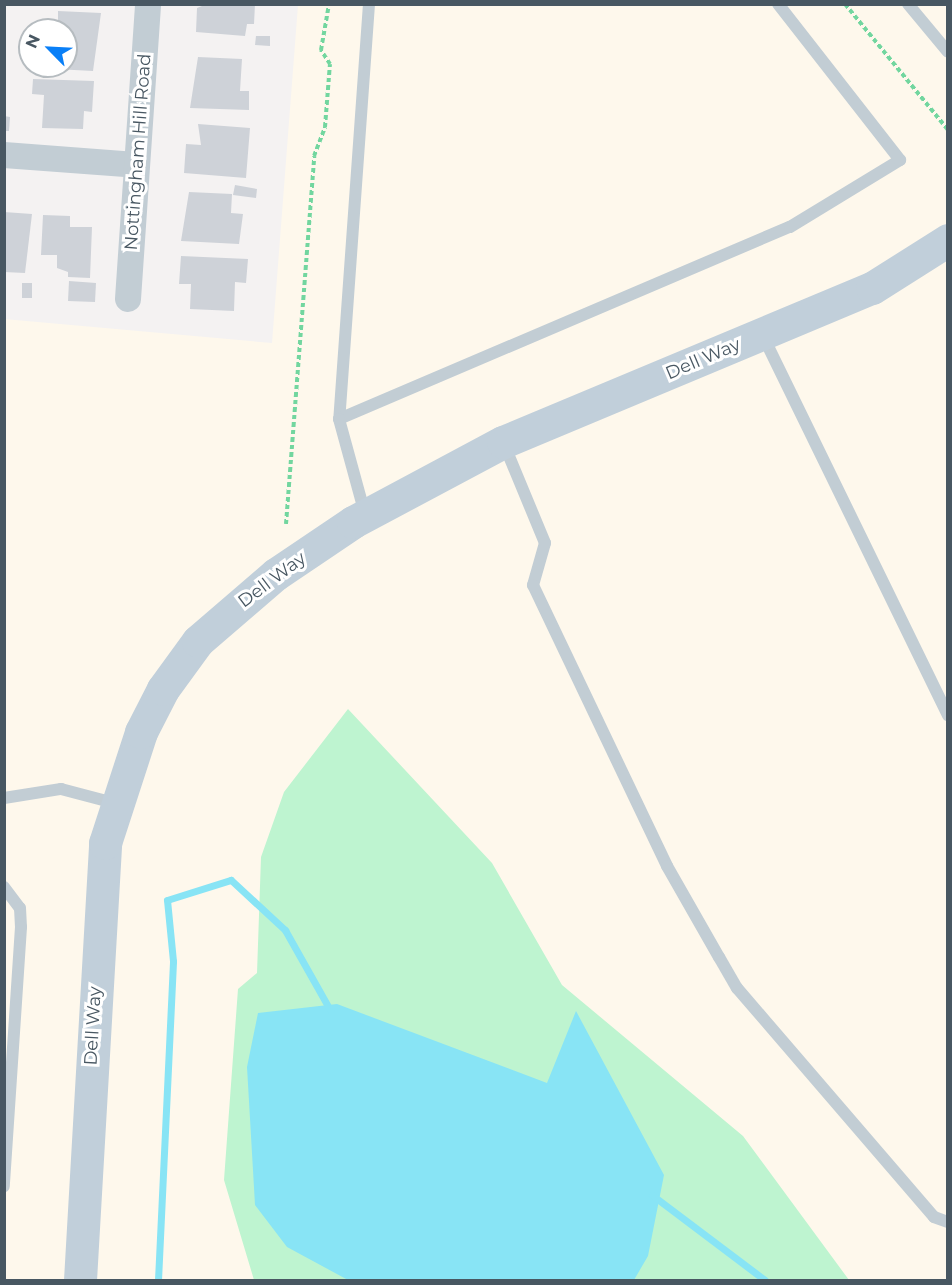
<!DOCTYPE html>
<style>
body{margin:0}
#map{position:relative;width:952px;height:1285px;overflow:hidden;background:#f4f2f2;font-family:Montserrat,sans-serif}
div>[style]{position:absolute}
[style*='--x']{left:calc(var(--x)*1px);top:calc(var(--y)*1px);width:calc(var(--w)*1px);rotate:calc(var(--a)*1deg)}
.commercial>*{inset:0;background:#fef8ec}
.green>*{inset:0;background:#bef4d0}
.water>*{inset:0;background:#88e4f5}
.stream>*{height:7px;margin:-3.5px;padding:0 3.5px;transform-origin:3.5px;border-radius:3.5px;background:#88e4f5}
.building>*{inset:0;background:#ced2d8}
.path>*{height:4px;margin-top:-2px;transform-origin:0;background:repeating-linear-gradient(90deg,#72d69f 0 4.5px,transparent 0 7.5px)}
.lane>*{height:12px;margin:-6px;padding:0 6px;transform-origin:6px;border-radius:6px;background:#c2cdd4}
.street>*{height:26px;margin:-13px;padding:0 13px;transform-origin:13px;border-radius:13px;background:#c2cdd4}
.secondary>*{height:33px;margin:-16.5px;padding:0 16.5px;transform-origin:16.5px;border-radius:16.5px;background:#c1cfda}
span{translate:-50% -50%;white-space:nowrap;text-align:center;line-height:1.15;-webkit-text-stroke:6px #fff;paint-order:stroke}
.street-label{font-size:18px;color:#485762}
.frame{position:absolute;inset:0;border:6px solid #485762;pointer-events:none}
.north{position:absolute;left:18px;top:18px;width:60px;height:60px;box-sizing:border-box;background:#fff;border:2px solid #b6bcc0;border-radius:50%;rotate:294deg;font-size:16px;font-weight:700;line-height:24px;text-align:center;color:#485762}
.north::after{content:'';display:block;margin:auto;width:21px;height:27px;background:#097ff7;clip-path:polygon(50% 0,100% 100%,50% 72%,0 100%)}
</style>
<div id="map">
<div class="commercial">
<div style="clip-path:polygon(298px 5px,947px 5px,947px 1280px,5px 1280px,4px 319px,272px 343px)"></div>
</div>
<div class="green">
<div style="clip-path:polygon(348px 709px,492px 863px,562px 985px,743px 1136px,849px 1280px,254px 1280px,224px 1180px,238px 989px,257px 973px,261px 857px,284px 792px)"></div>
</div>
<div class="water">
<div style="clip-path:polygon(337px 1004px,547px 1083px,576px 1011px,664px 1175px,648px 1256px,634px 1280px,348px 1280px,287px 1247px,255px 1205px,247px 1067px,258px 1013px)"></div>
</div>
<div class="stream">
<div style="--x:652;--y:1195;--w:141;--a:37"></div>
<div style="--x:158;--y:1280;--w:319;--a:-87.3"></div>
<div style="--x:173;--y:961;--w:61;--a:-95.6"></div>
<div style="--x:167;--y:900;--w:67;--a:-17.4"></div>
<div style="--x:231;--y:880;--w:74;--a:42.8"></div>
<div style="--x:285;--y:930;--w:92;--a:60.6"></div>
</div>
<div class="building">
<div style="clip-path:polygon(207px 4px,255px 4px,254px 24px,247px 24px,245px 36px,196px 32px,197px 8px)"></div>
<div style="clip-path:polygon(58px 11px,101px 13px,93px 71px,55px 69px,66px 66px,66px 30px,45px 30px,46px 22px,58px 23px)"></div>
<div style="clip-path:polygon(256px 36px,270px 36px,270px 46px,255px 45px)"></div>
<div style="clip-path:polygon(198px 57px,242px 59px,240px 91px,249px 91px,249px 110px,190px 108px)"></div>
<div style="clip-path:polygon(33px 79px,94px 81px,92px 112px,84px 111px,83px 129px,42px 128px,44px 95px,32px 94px)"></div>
<div style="clip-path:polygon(4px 116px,10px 117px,9px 131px,4px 131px)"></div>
<div style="clip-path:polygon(198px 124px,250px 128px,246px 178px,184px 173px,186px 144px,201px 145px)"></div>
<div style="clip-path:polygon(235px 185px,257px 189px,256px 198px,233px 195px)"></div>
<div style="clip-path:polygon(189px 192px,232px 194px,231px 213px,243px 214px,239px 244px,181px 241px)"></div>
<div style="clip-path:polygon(4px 212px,32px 214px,25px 273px,4px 272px)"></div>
<div style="clip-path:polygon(43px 215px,70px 216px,70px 227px,92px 227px,90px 278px,68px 277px,68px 272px,57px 268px,57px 255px,41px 255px)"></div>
<div style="clip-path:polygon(181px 256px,248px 259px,246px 283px,235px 282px,234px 311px,190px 309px,191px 284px,179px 284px)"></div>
<div style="clip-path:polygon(69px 281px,96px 283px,95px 302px,68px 301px)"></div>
<div style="clip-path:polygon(22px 283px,32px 283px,32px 298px,22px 298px)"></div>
</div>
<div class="path">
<div style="--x:845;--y:4;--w:163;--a:50.7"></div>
<div style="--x:286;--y:524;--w:369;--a:-85.6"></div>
<div style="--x:314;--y:156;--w:31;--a:-69"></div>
<div style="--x:325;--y:127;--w:63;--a:-85.5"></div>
<div style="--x:330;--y:64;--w:17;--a:-123"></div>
<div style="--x:321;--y:50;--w:47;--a:-80.1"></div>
</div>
<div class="lane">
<div style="--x:369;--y:4;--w:416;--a:94.1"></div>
<div style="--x:339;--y:419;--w:490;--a:-23.1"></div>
<div style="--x:790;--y:227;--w:129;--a:-31.3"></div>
<div style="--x:900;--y:160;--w:198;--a:-128"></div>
<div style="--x:908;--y:4;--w:62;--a:50.2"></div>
<div style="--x:763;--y:336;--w:422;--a:64"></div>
<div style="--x:339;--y:419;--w:98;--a:74.7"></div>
<div style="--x:504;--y:444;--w:107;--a:67.5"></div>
<div style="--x:545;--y:543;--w:44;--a:105.9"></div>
<div style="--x:533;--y:585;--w:311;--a:64.5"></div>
<div style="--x:667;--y:866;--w:105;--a:60.3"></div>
<div style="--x:719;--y:957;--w:36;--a:60"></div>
<div style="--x:737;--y:988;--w:302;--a:49.3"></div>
<div style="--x:934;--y:1217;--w:15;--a:20"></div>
<div style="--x:4;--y:798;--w:58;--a:-9"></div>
<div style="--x:61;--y:789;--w:55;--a:14.8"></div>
<div style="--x:4;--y:887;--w:26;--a:53"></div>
<div style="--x:20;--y:908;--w:19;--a:87"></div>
<div style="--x:21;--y:927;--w:260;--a:93.8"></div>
</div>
<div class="street">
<div style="--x:4;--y:155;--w:132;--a:4.3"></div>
<div style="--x:128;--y:299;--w:296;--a:-86.1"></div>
</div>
<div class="secondary">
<div style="--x:80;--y:1280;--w:438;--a:-86.7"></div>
<div style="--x:105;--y:843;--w:117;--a:-72"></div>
<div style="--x:141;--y:732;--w:48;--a:-62.9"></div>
<div style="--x:163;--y:689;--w:59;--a:-53.9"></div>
<div style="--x:198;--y:641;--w:103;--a:-40.7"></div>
<div style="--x:276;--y:574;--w:93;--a:-34"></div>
<div style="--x:353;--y:522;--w:170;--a:-28.1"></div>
<div style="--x:503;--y:442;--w:400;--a:-22.7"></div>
<div style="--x:872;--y:288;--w:90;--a:-32.3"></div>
</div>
<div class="street-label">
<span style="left:138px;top:152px;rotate:-86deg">Nottingham Hill Road</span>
<span style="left:703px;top:359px;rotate:-23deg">Dell Way</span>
<span style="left:272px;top:580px;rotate:-37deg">Dell Way</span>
<span style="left:93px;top:1026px;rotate:-87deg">Dell Way</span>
</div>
<div class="frame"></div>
<div class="north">N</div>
</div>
